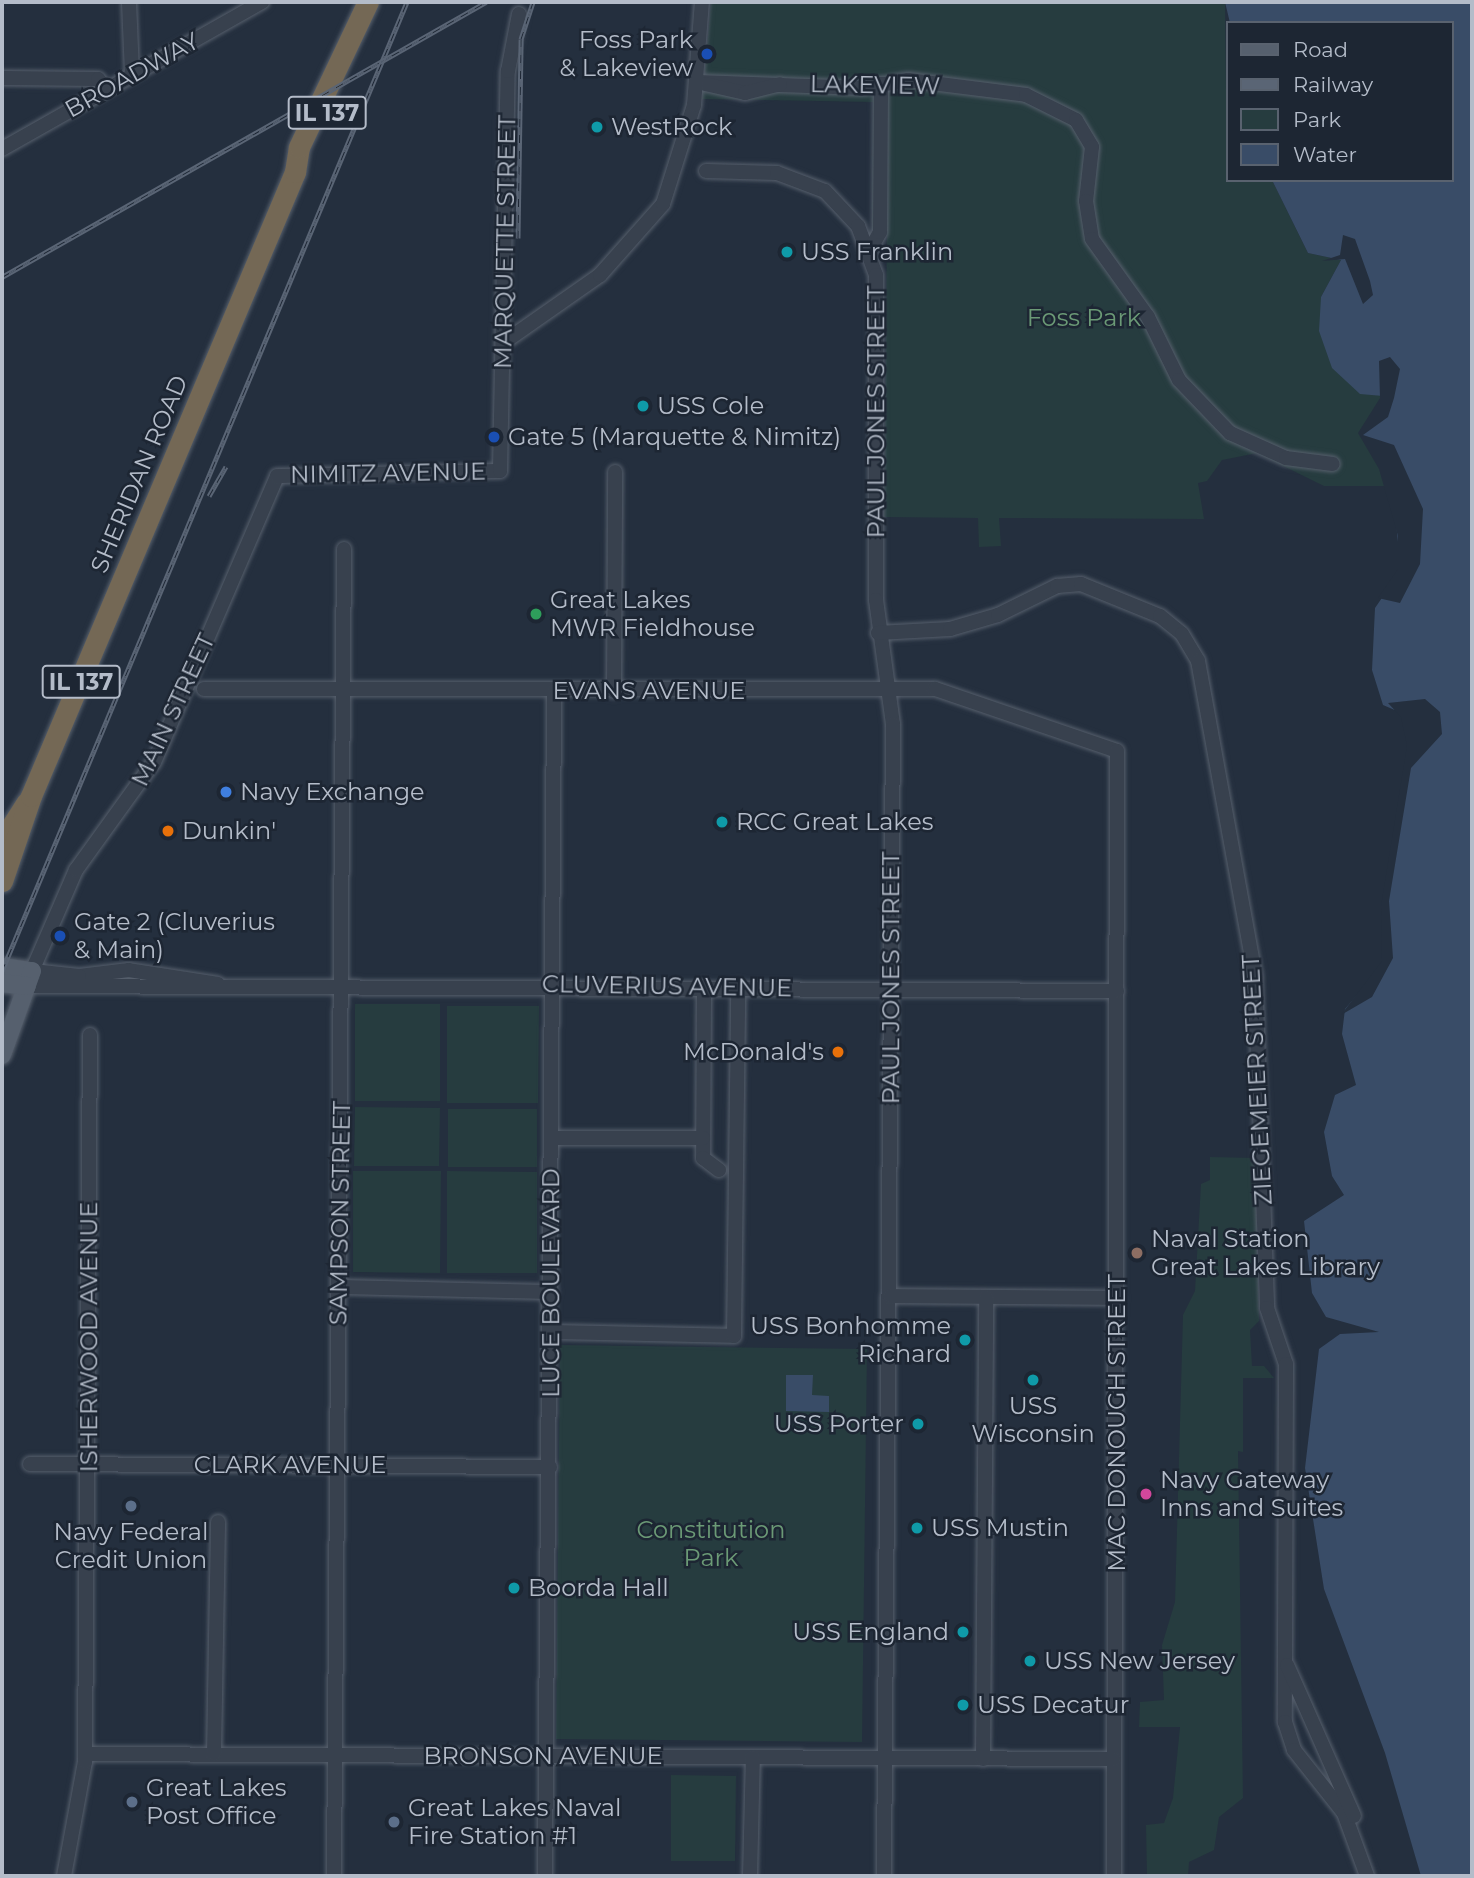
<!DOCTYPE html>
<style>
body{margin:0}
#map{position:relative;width:1474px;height:1878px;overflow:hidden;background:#242f3e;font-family:Montserrat,sans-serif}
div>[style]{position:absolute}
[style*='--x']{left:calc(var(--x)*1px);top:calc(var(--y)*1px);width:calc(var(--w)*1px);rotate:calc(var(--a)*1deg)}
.green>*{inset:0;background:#263c3f}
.water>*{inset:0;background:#394c67}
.pier>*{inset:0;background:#242f3e}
.roads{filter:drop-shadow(0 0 2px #565f6c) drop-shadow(0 0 2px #565f6c)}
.minor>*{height:14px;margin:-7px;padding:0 7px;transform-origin:7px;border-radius:7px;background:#38414e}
.major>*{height:18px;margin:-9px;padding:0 9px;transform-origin:9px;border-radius:9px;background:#56606e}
.highway>*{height:21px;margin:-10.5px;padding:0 10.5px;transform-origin:10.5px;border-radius:10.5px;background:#746855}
.rail>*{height:5px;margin-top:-2.5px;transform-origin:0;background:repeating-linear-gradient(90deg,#1d2633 0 8px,#5a6575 0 16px);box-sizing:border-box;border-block:2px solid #5a6575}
.dots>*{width:19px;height:19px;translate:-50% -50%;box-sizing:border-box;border:4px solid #1d2633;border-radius:50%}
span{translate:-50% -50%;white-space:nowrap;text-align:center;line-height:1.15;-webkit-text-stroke:5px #1d2633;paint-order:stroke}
.shield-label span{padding:2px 5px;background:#1d2633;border:2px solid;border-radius:5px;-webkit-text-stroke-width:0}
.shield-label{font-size:23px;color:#b4bcc9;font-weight:700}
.poi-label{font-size:24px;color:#b4bcc9}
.right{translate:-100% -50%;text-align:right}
.left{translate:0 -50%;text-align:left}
.street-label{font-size:24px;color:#b4bcc9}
.park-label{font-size:24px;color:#6b9a76}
.frame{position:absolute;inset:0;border:4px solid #b4bcc9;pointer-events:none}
.legend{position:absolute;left:1226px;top:21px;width:228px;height:161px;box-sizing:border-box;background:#1d2633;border:2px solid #59626f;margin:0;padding:9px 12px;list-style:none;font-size:21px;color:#b4bcc9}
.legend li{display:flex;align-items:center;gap:14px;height:35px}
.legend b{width:35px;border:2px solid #59626f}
</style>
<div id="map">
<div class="green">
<div style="clip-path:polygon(711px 2px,1225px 2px,1227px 180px,1272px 180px,1308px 253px,1341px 260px,1321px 297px,1384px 396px,1369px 441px,1390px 486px,1324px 486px,1257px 453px,1222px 460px,1207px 481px,1198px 483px,1204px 519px,999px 518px,1001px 546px,979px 547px,978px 518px,884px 517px,887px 231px,872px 230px,873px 102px,702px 99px)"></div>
<div style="clip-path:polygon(355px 1004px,440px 1004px,440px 1101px,355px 1101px)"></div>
<div style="clip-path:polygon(447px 1006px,539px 1006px,538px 1103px,447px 1103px)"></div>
<div style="clip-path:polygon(355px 1107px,440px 1108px,439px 1166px,354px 1166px)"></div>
<div style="clip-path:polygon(448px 1109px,537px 1109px,537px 1167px,448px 1167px)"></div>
<div style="clip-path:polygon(1210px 1157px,1255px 1158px,1259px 1321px,1250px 1330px,1252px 1366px,1264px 1366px,1274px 1378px,1243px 1378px,1243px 1452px,1238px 1451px,1243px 1798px,1219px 1817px,1214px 1850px,1189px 1862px,1188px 1876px,1147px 1876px,1146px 1825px,1164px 1823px,1173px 1798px,1180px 1727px,1139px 1727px,1140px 1702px,1164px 1700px,1162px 1645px,1175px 1602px,1183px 1315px,1195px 1291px,1201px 1184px,1210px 1180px)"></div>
<div style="clip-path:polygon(353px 1171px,441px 1171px,440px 1273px,353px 1272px)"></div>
<div style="clip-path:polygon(447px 1171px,537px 1172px,537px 1273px,447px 1273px)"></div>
<div style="clip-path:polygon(560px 1345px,867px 1349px,862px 1742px,556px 1739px)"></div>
<div style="clip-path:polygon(671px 1775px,736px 1776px,735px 1861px,671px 1861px)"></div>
</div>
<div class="water">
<div style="clip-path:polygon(1225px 2px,1472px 2px,1472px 1876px,1421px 1876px,1385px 1753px,1324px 1589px,1305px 1468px,1319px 1349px,1340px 1334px,1379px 1332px,1326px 1317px,1312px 1293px,1304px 1221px,1344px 1195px,1332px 1176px,1324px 1132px,1335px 1095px,1356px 1085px,1342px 1034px,1345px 1009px,1385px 962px,1384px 906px,1411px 746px,1404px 714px,1383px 705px,1372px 670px,1375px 608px,1401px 570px,1393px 495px,1361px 433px,1383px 396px,1360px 394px,1332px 368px,1319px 331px,1321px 297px,1341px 260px,1308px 253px,1272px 180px,1451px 180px,1451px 23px,1230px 23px)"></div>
<div style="clip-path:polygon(786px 1375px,813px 1375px,812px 1395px,829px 1396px,829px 1412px,786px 1411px)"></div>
</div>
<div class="pier">
<div style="clip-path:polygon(1343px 235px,1355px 239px,1370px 281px,1373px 295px,1363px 304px,1345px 259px,1322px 261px,1340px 255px)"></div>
<div style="clip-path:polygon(1390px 357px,1400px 369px,1394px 398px,1388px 417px,1363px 435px,1394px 445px,1423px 509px,1420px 564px,1400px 603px,1378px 598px,1398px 569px,1398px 536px,1379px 469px,1358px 433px,1380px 398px,1379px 361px)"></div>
<div style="clip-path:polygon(1425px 699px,1440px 712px,1442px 734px,1411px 768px,1389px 901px,1393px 958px,1372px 997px,1341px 1015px,1382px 961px,1381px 906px,1407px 746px,1401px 717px,1388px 703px)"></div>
</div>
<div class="roads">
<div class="minor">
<div style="--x:129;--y:2;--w:73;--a:87.6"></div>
<div style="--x:2;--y:78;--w:96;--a:0.6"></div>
<div style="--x:98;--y:79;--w:13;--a:51"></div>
<div style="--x:697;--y:82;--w:166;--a:2.1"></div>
<div style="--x:863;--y:88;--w:46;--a:-10.1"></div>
<div style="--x:908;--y:80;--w:119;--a:7.2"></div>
<div style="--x:1026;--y:95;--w:56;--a:26.6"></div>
<div style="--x:1076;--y:120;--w:31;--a:59"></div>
<div style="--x:1092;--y:147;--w:54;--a:96.3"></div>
<div style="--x:1086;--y:201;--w:38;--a:81"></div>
<div style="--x:1092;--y:239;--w:96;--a:54.3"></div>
<div style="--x:1148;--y:317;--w:70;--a:63.8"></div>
<div style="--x:1179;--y:380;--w:74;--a:46.1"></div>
<div style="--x:1230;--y:433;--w:61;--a:24.1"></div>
<div style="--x:1286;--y:458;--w:47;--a:7.3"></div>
<div style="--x:705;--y:84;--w:41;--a:12.7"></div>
<div style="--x:745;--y:93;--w:36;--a:-14"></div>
<div style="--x:2;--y:149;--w:299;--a:-29.5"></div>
<div style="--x:706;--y:171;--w:71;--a:1.6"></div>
<div style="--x:777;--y:173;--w:51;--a:20.6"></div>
<div style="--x:825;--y:191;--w:48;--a:46.7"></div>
<div style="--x:858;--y:226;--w:52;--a:69.8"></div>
<div style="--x:876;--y:275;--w:325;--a:90"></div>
<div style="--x:876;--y:600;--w:125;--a:82.2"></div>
<div style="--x:893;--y:724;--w:1152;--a:90.45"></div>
<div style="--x:870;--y:250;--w:21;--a:-61"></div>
<div style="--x:880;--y:232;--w:148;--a:-89.6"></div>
<div style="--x:503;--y:343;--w:118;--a:-35"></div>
<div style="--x:600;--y:275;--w:95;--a:-48.4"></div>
<div style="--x:663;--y:204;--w:104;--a:-72.6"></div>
<div style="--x:694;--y:105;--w:103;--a:-85.6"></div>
<div style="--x:878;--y:633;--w:72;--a:-3.2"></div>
<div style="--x:950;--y:629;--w:50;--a:-16.3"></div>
<div style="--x:998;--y:615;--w:66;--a:-26.2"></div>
<div style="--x:1057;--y:586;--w:24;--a:-5"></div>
<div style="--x:1081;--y:584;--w:85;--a:22.1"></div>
<div style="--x:1160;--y:616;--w:28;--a:39"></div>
<div style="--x:1182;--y:634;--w:31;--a:59"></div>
<div style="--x:1198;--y:661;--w:320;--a:79.7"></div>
<div style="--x:1255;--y:976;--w:332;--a:87.9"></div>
<div style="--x:1267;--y:1308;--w:59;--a:71.3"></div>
<div style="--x:1286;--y:1364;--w:358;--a:90.2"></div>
<div style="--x:1285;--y:1722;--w:29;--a:72"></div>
<div style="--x:1294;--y:1750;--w:80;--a:51.6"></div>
<div style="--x:1344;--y:1813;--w:67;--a:69.9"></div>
<div style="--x:204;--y:689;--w:731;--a:0"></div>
<div style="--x:935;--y:689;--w:192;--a:18.8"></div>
<div style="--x:1117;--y:751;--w:1125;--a:90.15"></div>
<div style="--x:614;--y:691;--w:219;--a:-89.7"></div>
<div style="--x:218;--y:984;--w:90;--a:-171.1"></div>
<div style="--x:129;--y:970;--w:50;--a:173.2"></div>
<div style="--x:79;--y:976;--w:47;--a:-173.9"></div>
<div style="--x:32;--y:971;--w:110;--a:-66.5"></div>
<div style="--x:76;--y:870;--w:133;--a:-54.2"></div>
<div style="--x:154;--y:762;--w:311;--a:-66.7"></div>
<div style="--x:277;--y:476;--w:223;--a:-1.3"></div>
<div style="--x:500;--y:471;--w:400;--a:-88.9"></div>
<div style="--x:508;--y:71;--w:58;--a:-79.1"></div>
<div style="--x:27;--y:986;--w:1090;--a:0.26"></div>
<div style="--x:704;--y:987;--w:171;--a:90.3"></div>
<div style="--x:703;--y:1158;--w:20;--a:37"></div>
<div style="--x:551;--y:1138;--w:152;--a:0"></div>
<div style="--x:339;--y:1287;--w:212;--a:1.4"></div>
<div style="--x:890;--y:1296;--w:227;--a:0.5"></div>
<div style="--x:550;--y:1332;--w:184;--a:1.2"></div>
<div style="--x:734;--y:1336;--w:349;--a:-89.3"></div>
<div style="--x:30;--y:1464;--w:520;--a:0.33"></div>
<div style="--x:1287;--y:1665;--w:165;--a:66.1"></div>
<div style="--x:85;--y:1754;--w:1029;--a:0.28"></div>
<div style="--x:214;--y:1754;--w:232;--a:-89"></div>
<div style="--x:983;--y:1759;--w:462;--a:-89.6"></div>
<div style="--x:64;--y:1876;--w:116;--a:-79.6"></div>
<div style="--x:85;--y:1762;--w:727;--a:-89.61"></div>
<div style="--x:334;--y:1876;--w:1327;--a:-89.57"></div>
<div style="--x:545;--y:1876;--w:1185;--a:-89.56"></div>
<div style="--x:750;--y:1876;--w:119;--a:-88.6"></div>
</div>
<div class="major">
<div style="--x:2;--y:967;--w:30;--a:8"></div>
<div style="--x:32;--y:971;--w:89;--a:109.7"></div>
<div style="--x:2;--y:983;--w:25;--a:7"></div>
</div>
<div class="highway">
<div style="--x:2;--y:841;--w:46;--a:-57.3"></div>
<div style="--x:2;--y:881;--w:90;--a:-71.2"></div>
<div style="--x:31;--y:796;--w:678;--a:-67.07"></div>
<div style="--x:295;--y:172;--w:25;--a:-81"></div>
<div style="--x:299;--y:147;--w:161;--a:-64.6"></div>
</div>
</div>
<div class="rail">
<div style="--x:518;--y:238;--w:199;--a:-89.1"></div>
<div style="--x:521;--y:39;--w:39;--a:-72"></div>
<div style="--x:2;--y:277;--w:557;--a:-29.6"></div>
<div style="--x:209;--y:496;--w:34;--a:-60"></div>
<div style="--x:2;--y:971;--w:1050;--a:-67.32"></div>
</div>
<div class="dots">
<div style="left:707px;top:54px;background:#1a4fb4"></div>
<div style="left:597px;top:127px;background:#0f9aa8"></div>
<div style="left:787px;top:252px;background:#0f9aa8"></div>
<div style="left:643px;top:406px;background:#0f9aa8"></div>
<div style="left:494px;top:437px;background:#1a4fb4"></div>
<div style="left:536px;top:614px;background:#2e9e5b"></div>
<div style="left:226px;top:792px;background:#3f7fe0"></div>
<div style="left:722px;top:822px;background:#0f9aa8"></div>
<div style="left:168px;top:831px;background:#e8710a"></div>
<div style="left:60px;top:936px;background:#1a4fb4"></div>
<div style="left:838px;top:1052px;background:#e8710a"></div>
<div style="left:1137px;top:1253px;background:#8d6e63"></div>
<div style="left:965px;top:1340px;background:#0f9aa8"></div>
<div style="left:1033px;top:1380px;background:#0f9aa8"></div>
<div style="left:918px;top:1424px;background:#0f9aa8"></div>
<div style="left:1146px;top:1494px;background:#d1479c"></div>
<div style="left:131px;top:1506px;background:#5c6f8a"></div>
<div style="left:917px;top:1528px;background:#0f9aa8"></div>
<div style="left:514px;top:1588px;background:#0f9aa8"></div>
<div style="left:963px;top:1632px;background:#0f9aa8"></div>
<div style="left:1030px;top:1661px;background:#0f9aa8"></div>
<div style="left:963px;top:1705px;background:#0f9aa8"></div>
<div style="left:132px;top:1802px;background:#5c6f8a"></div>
<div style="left:394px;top:1822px;background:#5c6f8a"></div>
</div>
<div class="shield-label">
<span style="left:327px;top:113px">IL 137</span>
<span style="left:81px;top:682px">IL 137</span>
</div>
<div class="poi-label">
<span class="right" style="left:693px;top:54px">Foss Park<br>&amp; Lakeview</span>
<span class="left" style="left:611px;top:127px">WestRock</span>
<span class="left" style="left:801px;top:252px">USS Franklin</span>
<span class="left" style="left:657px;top:406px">USS Cole</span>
<span class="left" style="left:508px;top:437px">Gate 5 (Marquette &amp; Nimitz)</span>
<span class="left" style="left:550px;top:614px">Great Lakes<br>MWR Fieldhouse</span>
<span class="left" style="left:240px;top:792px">Navy Exchange</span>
<span class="left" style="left:736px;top:822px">RCC Great Lakes</span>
<span class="left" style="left:182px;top:831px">Dunkin'</span>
<span class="left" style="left:74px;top:936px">Gate 2 (Cluverius<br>&amp; Main)</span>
<span class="right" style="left:824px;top:1052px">McDonald's</span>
<span class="left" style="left:1151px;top:1253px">Naval Station<br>Great Lakes Library</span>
<span class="right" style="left:951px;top:1340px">USS Bonhomme<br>Richard</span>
<span style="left:1033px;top:1420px">USS<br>Wisconsin</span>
<span class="right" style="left:904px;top:1424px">USS Porter</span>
<span class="left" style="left:1160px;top:1494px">Navy Gateway<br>Inns and Suites</span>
<span class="left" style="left:931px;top:1528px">USS Mustin</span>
<span style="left:131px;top:1546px">Navy Federal<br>Credit Union</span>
<span class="left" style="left:528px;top:1588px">Boorda Hall</span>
<span class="right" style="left:949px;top:1632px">USS England</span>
<span class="left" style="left:1044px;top:1661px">USS New Jersey</span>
<span class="left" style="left:977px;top:1705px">USS Decatur</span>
<span class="left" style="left:146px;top:1802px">Great Lakes<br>Post Office</span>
<span class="left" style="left:408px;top:1822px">Great Lakes Naval<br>Fire Station #1</span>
</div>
<div class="street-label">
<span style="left:132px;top:75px;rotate:-29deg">BROADWAY</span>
<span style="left:875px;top:85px;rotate:1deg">LAKEVIEW</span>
<span style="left:505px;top:242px;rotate:-89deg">MARQUETTE STREET</span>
<span style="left:876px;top:412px;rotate:-90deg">PAUL JONES STREET</span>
<span style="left:388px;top:473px;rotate:-1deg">NIMITZ AVENUE</span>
<span style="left:139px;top:474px;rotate:-67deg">SHERIDAN ROAD</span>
<span style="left:649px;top:691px">EVANS AVENUE</span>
<span style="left:173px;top:710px;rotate:-65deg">MAIN STREET</span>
<span style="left:891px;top:978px;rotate:-90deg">PAUL JONES STREET</span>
<span style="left:667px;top:986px;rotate:1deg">CLUVERIUS AVENUE</span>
<span style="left:1257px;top:1080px;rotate:-93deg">ZIEGEMEIER STREET</span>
<span style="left:340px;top:1213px;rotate:-89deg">SAMPSON STREET</span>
<span style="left:551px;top:1283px;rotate:-90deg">LUCE BOULEVARD</span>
<span style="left:89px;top:1337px;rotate:-90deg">ISHERWOOD AVENUE</span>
<span style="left:1117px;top:1423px;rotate:-90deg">MAC DONOUGH STREET</span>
<span style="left:290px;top:1465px">CLARK AVENUE</span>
<span style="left:543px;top:1756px">BRONSON AVENUE</span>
</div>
<div class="park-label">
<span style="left:1084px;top:318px">Foss Park</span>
<span style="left:711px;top:1544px">Constitution<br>Park</span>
</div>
<div class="frame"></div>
<ul class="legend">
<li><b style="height:9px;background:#56606e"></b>Road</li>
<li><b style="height:9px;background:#5a6575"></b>Railway</li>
<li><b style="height:19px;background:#263c3f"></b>Park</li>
<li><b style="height:19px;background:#394c67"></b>Water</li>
</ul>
</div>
